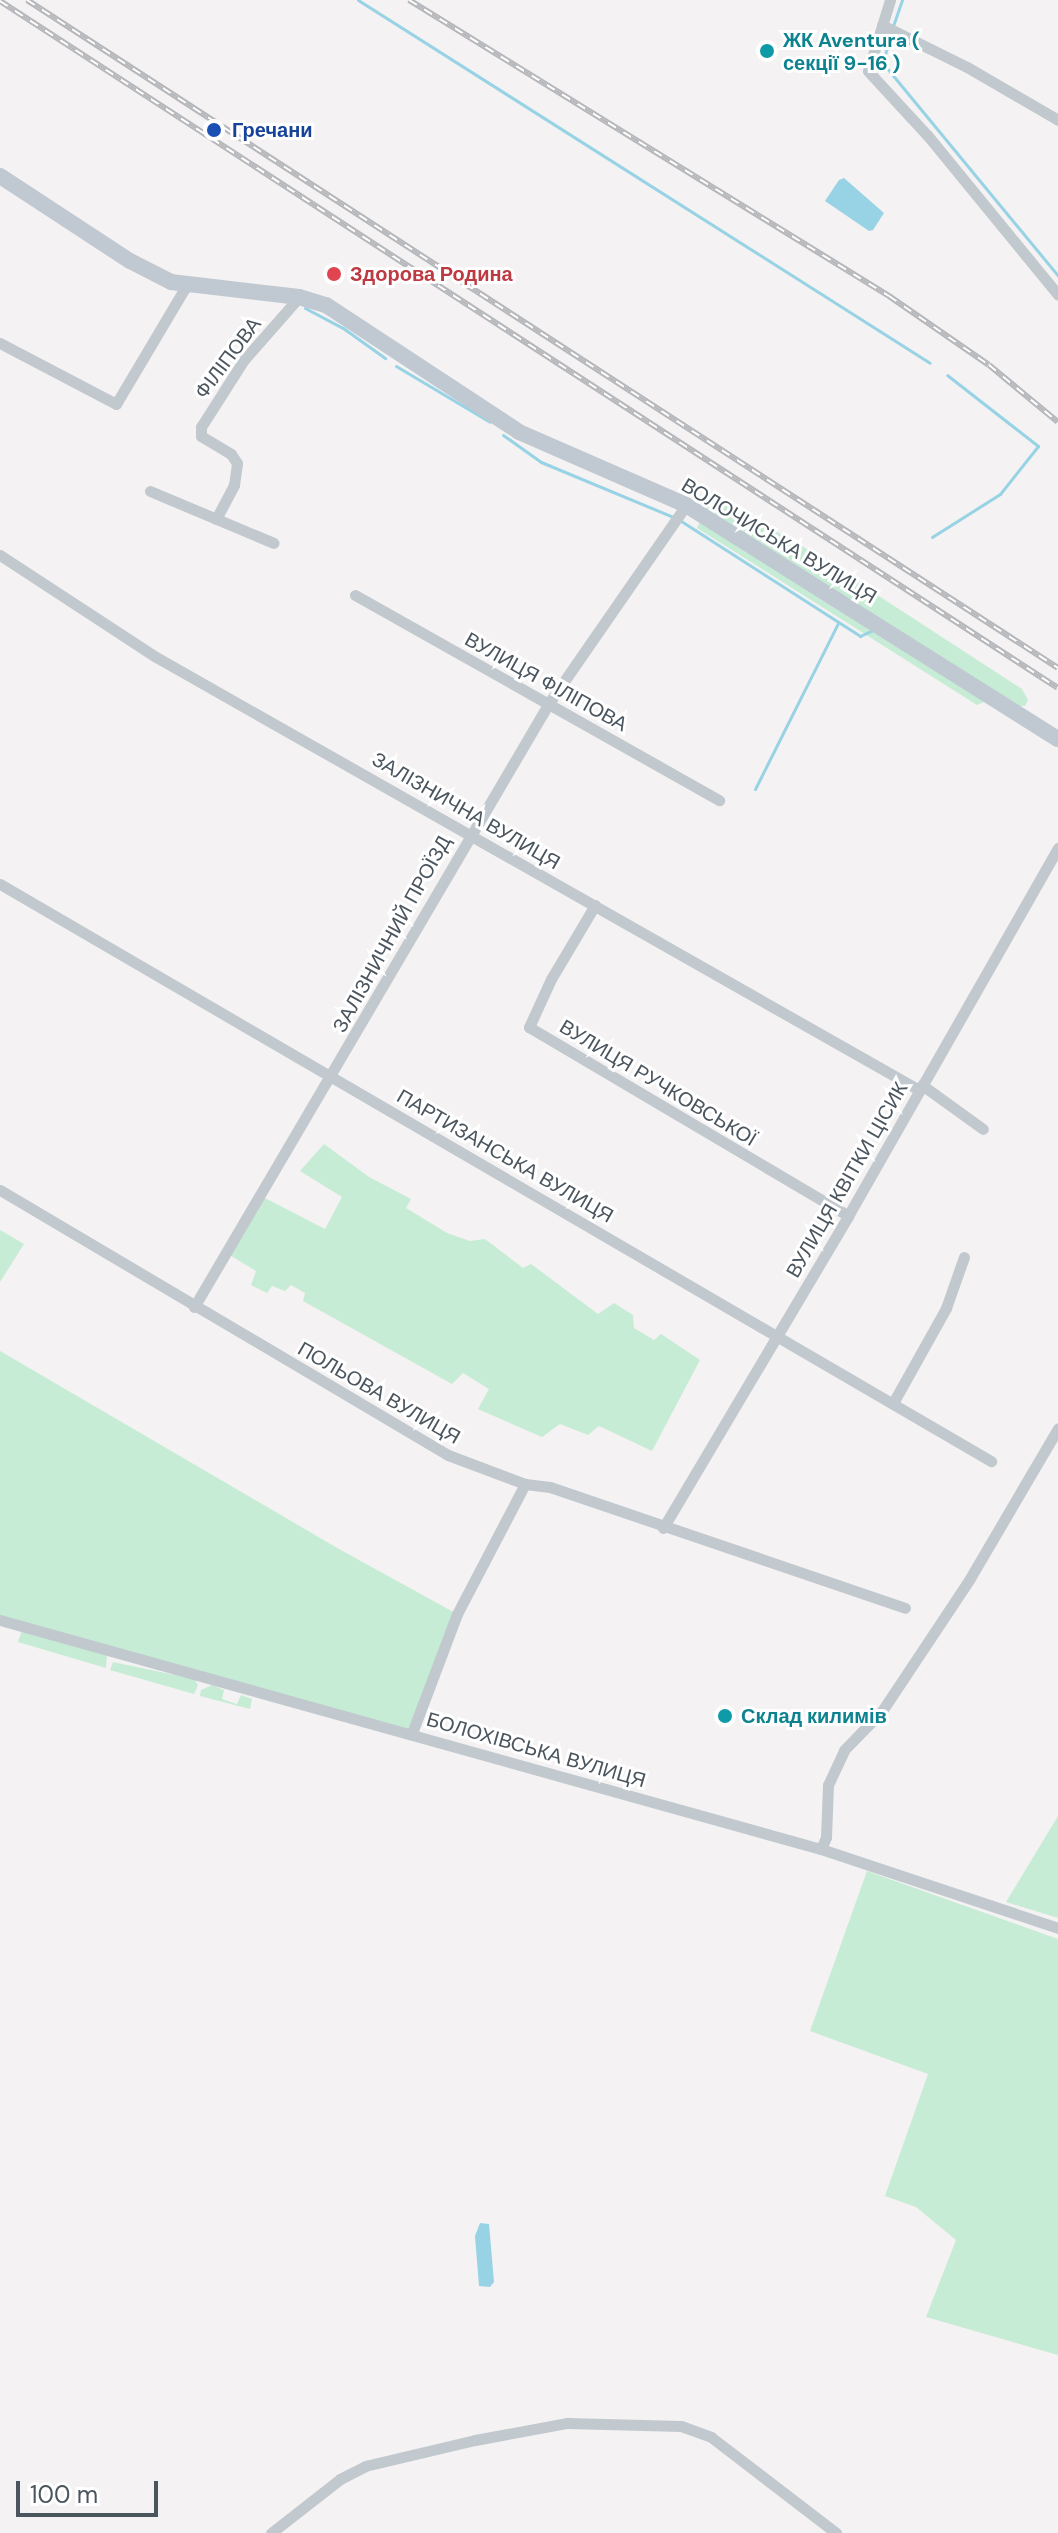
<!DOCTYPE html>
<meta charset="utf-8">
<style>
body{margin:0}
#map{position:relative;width:1058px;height:2533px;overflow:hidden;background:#f4f2f2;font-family:"DM Sans",sans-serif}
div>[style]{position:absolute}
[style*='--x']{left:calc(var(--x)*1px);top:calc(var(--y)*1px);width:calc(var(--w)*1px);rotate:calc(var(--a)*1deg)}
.green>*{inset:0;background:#c6ecd5}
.water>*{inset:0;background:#97d3e5}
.stream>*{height:3px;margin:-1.5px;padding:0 1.5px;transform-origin:1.5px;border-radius:1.5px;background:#97d3e5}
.minor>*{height:11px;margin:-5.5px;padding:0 5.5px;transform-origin:5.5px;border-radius:5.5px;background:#c1c9cf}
.secondary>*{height:16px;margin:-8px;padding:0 8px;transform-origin:8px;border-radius:8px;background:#c0c8d1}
.rail>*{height:6px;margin-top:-3px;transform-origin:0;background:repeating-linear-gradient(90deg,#fff 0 9px,#b5b7bb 0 18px);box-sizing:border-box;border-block:2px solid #b5b7bb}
.dots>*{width:22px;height:22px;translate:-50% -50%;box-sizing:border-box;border:4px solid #fff;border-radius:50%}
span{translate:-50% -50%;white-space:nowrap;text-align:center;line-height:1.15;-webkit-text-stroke:6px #fff;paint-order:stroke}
.culture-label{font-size:20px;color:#0d838f;font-weight:700}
.left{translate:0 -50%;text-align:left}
.transit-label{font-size:20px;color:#164399;font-weight:700}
.health-label{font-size:20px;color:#be3a42;font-weight:700}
.street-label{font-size:20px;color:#4b555e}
.scale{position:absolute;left:16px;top:2481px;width:142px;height:36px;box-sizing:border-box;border:4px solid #4b555e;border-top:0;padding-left:10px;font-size:24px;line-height:28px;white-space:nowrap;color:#4b555e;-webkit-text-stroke:6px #fff;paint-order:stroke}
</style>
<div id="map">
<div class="green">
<div style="clip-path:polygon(711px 495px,802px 546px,1022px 689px,1028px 700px,1025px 706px,1018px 706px,704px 507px)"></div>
<div style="clip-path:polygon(701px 520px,985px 695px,984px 702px,977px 705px,697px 528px)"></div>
<div style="clip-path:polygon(324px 1144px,369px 1177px,411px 1199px,406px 1208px,447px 1233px,470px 1241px,485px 1239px,523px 1268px,531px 1264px,598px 1314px,614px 1303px,633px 1315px,634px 1328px,654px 1340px,661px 1334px,700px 1360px,652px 1451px,599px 1426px,588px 1435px,560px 1424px,542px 1437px,478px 1409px,489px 1389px,463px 1373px,452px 1384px,303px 1301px,305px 1293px,291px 1285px,285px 1291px,272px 1286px,267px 1293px,251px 1285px,256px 1271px,228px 1254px,261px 1196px,325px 1229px,342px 1197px,300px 1171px)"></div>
<div style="clip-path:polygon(0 1230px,24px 1244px,0 1282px)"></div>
<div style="clip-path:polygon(0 1351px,339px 1549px,457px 1614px,412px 1733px,0 1620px)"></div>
<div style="clip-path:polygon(22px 1630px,107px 1654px,106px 1668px,18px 1642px)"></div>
<div style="clip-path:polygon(113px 1662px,194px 1679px,198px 1685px,194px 1694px,110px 1670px)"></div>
<div style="clip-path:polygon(212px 1685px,224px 1690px,222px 1699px,237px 1704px,241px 1695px,252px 1699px,250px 1709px,200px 1696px,201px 1690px)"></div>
<div style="clip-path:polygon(1058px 1816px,1058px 1918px,1006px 1902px)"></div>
<div style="clip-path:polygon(867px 1871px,1058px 1939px,1058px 2355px,926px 2317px,956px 2240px,916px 2207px,885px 2196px,928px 2074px,810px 2031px)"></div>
</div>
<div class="water">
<div style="clip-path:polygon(844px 178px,884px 213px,873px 230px,869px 231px,825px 201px,839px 180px)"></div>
<div style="clip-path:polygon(480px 2223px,489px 2224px,494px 2282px,490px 2287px,479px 2286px,475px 2236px)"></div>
</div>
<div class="stream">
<div style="--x:358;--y:0;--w:677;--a:32.4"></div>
<div style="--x:893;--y:26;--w:28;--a:-71"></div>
<div style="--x:890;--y:37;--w:19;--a:106"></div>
<div style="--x:885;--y:55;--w:12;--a:85"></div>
<div style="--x:886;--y:67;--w:271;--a:50.5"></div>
<div style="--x:305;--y:308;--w:43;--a:27.8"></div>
<div style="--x:343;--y:328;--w:52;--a:35.5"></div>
<div style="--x:396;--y:366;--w:109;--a:30.8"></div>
<div style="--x:503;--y:435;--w:47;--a:35.4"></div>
<div style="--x:541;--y:462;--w:141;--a:22.6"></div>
<div style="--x:681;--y:521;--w:213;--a:32.7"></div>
<div style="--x:860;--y:636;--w:14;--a:-25"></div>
<div style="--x:932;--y:537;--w:80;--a:-32.3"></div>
<div style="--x:1000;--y:494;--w:61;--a:-51.6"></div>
<div style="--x:1038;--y:446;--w:115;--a:-142"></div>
<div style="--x:755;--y:789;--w:186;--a:-63.4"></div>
</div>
<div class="minor">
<div style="--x:890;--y:0;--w:74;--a:107.2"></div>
<div style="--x:868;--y:71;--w:88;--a:47.3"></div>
<div style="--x:928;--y:136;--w:205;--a:50.7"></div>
<div style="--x:882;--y:25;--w:95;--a:26.3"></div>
<div style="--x:967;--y:67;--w:105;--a:30.2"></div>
<div style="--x:0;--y:343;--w:131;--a:27.7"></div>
<div style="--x:116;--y:404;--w:137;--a:-59.3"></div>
<div style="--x:150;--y:491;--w:134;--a:22.8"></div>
<div style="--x:216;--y:519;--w:38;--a:-62"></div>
<div style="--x:234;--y:485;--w:22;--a:-82"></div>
<div style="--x:237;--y:463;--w:11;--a:-124"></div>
<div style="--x:231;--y:454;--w:35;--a:-149"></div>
<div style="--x:201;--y:436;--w:9;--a:-90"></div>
<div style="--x:201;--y:427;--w:78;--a:-57.5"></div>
<div style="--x:243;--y:361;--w:85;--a:-48.8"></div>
<div style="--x:0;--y:555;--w:186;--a:33.2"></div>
<div style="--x:156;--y:657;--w:877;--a:29.57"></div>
<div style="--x:355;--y:595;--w:418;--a:29.4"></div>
<div style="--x:0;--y:884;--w:1147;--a:30.21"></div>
<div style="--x:595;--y:905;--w:86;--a:120.7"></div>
<div style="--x:551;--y:979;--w:53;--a:114.6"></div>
<div style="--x:529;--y:1027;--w:371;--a:30.6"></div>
<div style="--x:922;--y:1085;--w:75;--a:35.8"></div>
<div style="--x:0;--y:1190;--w:521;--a:30.61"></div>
<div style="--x:448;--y:1455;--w:82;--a:20.6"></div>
<div style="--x:525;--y:1484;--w:25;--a:7"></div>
<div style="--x:550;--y:1487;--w:375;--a:18.8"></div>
<div style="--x:194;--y:1307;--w:701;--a:-59.56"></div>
<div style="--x:549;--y:703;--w:241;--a:-55.3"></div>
<div style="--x:893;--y:1403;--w:109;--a:-60.8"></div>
<div style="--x:946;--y:1308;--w:54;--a:-70.6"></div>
<div style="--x:663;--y:1528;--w:363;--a:-59.3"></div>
<div style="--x:848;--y:1216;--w:424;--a:-60.3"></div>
<div style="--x:0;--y:1620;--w:852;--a:15.59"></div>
<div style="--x:821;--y:1849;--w:250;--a:18.4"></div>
<div style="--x:412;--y:1733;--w:127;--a:-69.3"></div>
<div style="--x:457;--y:1614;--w:147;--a:-62.4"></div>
<div style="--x:821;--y:1849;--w:13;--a:-67"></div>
<div style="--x:826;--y:1837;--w:52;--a:-87.8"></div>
<div style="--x:828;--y:1785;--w:38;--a:-65"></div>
<div style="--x:844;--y:1750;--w:54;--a:-45.7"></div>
<div style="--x:882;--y:1711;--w:157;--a:-56.4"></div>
<div style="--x:969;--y:1580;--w:176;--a:-59.6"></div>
<div style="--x:271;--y:2533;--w:88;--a:-38"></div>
<div style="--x:340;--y:2479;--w:28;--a:-27"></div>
<div style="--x:365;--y:2466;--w:113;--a:-13.3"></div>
<div style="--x:475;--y:2440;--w:94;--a:-10.5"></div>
<div style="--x:567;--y:2423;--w:114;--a:1.5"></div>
<div style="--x:681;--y:2426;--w:32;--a:20"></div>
<div style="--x:711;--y:2437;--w:158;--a:37.5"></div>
</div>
<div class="secondary">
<div style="--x:0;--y:176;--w:155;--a:33.2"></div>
<div style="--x:130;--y:261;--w:46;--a:27.1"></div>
<div style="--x:171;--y:282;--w:129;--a:6.7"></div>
<div style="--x:299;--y:297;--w:28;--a:17"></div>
<div style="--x:326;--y:305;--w:231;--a:33.3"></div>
<div style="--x:519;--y:432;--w:182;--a:23.6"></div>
<div style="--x:686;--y:505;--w:439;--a:32.2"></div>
</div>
<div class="rail">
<div style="--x:27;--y:0;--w:1228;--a:32.94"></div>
<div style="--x:409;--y:0;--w:564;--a:31.66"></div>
<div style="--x:889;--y:296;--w:121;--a:34.6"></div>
<div style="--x:989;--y:365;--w:89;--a:39.6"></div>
<div style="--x:0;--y:1;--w:1261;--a:33"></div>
</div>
<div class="dots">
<div style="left:767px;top:51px;background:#0f9aa8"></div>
<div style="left:214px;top:130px;background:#1a4fb4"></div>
<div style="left:334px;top:274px;background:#e0444e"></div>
<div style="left:725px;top:1716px;background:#0f9aa8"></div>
</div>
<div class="culture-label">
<span class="left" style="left:783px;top:52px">ЖК Aventura (<br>секції 9-16 )</span>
<span class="left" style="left:741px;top:1716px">Склад килимів</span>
</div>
<div class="transit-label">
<span class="left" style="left:232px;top:130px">Гречани</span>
</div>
<div class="health-label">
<span class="left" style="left:350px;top:274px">Здорова Родина</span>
</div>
<div class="street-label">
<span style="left:228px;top:358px;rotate:-53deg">ФІЛІПОВА</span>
<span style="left:779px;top:541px;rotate:31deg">ВОЛОЧИСЬКА ВУЛИЦЯ</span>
<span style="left:546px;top:682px;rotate:29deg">ВУЛИЦЯ ФІЛІПОВА</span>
<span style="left:466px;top:811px;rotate:30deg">ЗАЛІЗНИЧНА ВУЛИЦЯ</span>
<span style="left:392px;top:934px;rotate:-61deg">ЗАЛІЗНИЧНИЙ ПРОЇЗД</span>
<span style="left:658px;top:1083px;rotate:31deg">ВУЛИЦЯ РУЧКОВСЬКОЇ</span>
<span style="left:505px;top:1156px;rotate:30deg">ПАРТИЗАНСЬКА ВУЛИЦЯ</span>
<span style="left:847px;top:1180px;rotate:-60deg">ВУЛИЦЯ КВІТКИ ЦІСИК</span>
<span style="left:379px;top:1393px;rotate:30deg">ПОЛЬОВА ВУЛИЦЯ</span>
<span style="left:536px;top:1750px;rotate:16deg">БОЛОХІВСЬКА ВУЛИЦЯ</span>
</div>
<div class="scale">100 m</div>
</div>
